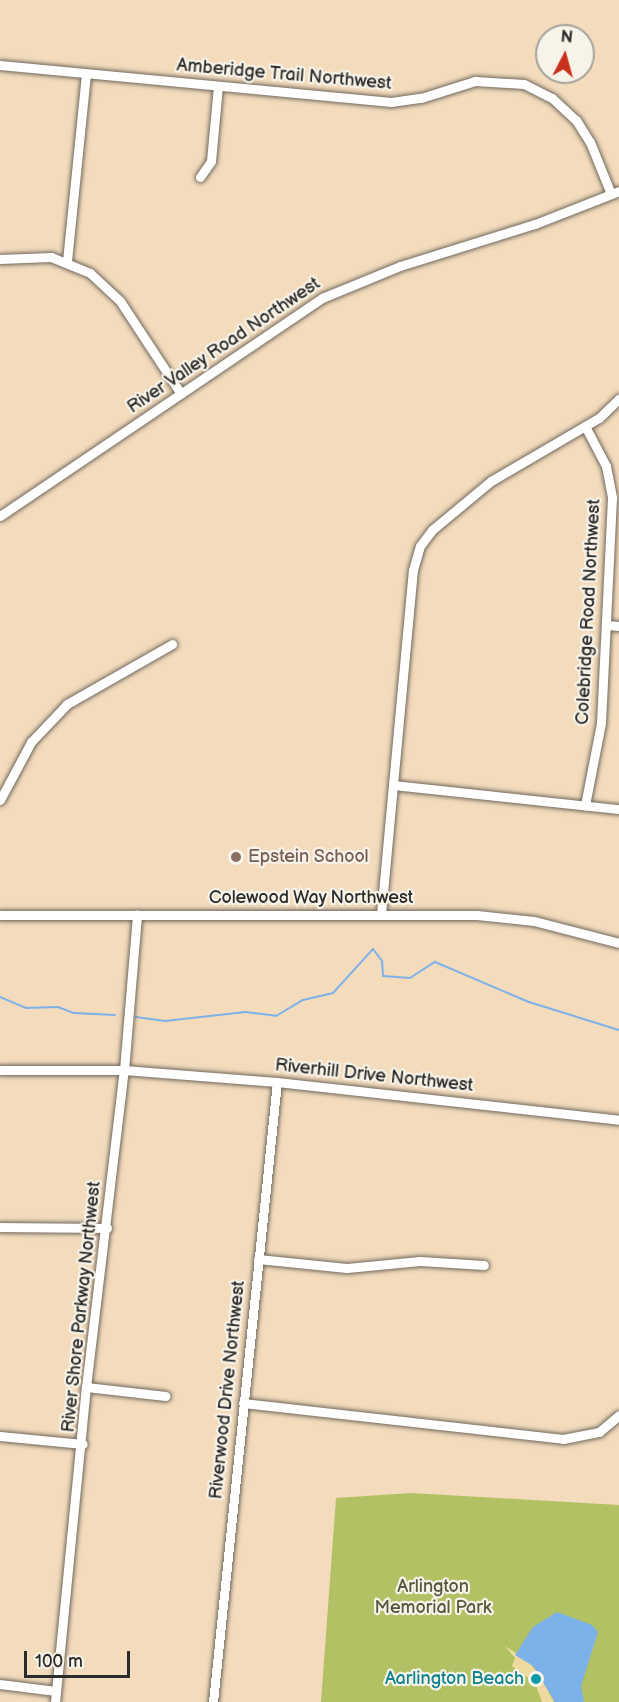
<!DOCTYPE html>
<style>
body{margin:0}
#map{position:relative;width:619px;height:1702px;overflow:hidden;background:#f3dbbc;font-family:"Balsamiq Sans",sans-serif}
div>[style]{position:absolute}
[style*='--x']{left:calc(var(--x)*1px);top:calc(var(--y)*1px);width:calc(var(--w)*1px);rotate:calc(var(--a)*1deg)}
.green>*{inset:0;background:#b2c164}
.sand>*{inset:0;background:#eeda9e}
.water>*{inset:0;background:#7cb1ea}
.stream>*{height:2px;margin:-1px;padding:0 1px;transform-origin:1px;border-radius:1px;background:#7cb1ea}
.roads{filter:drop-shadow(0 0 2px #71695e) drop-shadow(0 0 2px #71695e)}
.minor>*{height:9px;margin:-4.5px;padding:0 4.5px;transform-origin:4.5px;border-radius:4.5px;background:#fff}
.dots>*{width:16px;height:16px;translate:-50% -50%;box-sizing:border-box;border:3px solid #f7f3e8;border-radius:50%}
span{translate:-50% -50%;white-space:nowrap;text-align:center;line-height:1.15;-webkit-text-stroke:4.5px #f7f3e8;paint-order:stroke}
.street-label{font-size:18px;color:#2b2b2b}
.education-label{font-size:18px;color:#785e54}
.left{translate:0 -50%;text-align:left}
.park-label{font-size:18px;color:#54583c}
.culture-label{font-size:18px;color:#0d838f}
.right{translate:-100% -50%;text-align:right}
.north{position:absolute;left:535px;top:24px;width:60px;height:60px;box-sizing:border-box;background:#f7f3e8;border:2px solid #a5a39c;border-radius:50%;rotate:6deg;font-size:16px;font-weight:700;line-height:24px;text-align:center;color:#2b2b2b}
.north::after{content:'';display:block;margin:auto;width:21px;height:27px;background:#c8321e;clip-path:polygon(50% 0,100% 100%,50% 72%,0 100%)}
.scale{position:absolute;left:24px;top:1651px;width:106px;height:27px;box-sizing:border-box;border:3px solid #2b2b2b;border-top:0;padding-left:8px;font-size:18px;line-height:21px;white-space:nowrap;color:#2b2b2b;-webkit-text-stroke:4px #f7f3e8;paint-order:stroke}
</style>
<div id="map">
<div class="green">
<div style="clip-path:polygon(411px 1493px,619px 1505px,619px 1702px,321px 1702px,336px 1498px)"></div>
</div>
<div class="sand">
<div style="clip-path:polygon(505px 1646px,527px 1660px,539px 1674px,554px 1702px,542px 1702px,535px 1683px,512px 1666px,515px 1658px)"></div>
</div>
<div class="water">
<div style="clip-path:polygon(557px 1612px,592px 1625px,598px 1632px,581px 1686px,584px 1702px,555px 1702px,533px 1666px,515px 1655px,533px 1627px)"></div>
</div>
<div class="stream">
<div style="--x:0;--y:997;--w:28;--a:23"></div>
<div style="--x:26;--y:1008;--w:32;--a:-2"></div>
<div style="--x:58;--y:1007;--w:17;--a:21"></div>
<div style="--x:74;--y:1013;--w:41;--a:2.8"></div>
<div style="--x:136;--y:1017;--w:29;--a:8"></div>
<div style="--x:165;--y:1021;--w:81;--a:-6.4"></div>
<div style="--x:245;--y:1012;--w:31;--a:7"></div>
<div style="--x:276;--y:1016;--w:31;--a:-31"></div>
<div style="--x:303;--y:1000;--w:31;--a:-13"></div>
<div style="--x:333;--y:993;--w:59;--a:-47.7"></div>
<div style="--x:373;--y:949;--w:15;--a:53"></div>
<div style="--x:382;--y:961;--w:15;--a:86"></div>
<div style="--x:383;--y:976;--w:27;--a:4"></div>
<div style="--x:410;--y:978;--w:30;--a:-33"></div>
<div style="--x:435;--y:962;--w:102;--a:23.1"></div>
<div style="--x:529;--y:1002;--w:94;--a:17.3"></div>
</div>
<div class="roads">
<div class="minor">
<div style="--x:0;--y:65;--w:393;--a:5.4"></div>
<div style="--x:391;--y:102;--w:30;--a:-8"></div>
<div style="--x:421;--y:98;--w:57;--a:-17.5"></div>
<div style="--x:475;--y:81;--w:49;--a:3.5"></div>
<div style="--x:524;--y:84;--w:31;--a:27"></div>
<div style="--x:552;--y:98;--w:33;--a:43"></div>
<div style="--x:576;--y:120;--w:26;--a:58"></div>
<div style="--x:590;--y:142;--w:56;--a:68"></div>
<div style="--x:200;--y:177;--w:19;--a:-55"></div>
<div style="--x:211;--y:161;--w:75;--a:-84.7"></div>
<div style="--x:0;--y:259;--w:51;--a:-2.2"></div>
<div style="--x:51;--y:257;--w:42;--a:22.3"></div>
<div style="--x:90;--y:273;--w:41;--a:43"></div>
<div style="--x:120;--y:301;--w:111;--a:56.7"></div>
<div style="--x:67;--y:261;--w:188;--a:-84.2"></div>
<div style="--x:585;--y:426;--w:45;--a:62.3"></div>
<div style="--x:606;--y:466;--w:33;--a:79"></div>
<div style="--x:612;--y:498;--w:225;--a:92.8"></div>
<div style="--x:601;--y:723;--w:84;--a:101"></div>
<div style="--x:0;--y:516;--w:389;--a:-34.1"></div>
<div style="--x:322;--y:298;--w:84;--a:-22.3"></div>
<div style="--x:400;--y:266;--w:141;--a:-17.3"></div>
<div style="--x:535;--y:224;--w:90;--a:-21.4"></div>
<div style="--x:606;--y:625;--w:13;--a:4"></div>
<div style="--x:393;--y:785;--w:227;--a:6.1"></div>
<div style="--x:0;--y:800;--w:66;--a:-61.9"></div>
<div style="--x:31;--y:742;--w:52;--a:-46.5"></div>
<div style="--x:67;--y:704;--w:121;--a:-29.7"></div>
<div style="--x:381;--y:914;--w:345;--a:-84.7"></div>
<div style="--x:413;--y:570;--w:25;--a:-74"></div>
<div style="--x:420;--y:546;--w:20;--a:-53"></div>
<div style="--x:432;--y:530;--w:77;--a:-39.7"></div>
<div style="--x:491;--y:481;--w:125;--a:-30.3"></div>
<div style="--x:599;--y:418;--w:28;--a:-44"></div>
<div style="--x:0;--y:915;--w:477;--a:0"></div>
<div style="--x:477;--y:915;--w:57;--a:6"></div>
<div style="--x:534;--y:921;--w:88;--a:14.5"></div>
<div style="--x:0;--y:1070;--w:124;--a:0"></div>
<div style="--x:124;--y:1070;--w:153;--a:4.5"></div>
<div style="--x:277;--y:1082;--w:344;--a:6.3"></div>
<div style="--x:0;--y:1227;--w:107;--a:0.5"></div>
<div style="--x:258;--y:1259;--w:89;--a:5.8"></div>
<div style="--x:347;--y:1268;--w:73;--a:-5.5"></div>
<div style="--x:420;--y:1261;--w:64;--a:3.6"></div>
<div style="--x:86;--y:1387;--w:80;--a:6.5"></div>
<div style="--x:243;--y:1403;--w:322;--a:6.4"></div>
<div style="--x:563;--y:1439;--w:37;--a:-11"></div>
<div style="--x:599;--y:1432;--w:26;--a:-40"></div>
<div style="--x:0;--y:1436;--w:83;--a:5.5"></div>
<div style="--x:0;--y:1684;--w:56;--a:7.1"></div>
<div style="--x:55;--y:1702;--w:317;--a:-84.4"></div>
<div style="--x:86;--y:1387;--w:319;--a:-83.2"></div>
<div style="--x:124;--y:1070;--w:156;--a:-85.2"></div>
<div style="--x:213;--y:1702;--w:623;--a:-84.11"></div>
</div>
</div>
<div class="dots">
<div style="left:236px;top:857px;background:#8d6e63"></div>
<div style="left:536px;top:1679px;background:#0f9aa8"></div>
</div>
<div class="street-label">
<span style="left:284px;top:75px;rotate:5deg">Amberidge Trail Northwest</span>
<span style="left:224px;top:346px;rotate:-34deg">River Valley Road Northwest</span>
<span style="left:589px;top:612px;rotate:-87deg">Colebridge Road Northwest</span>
<span style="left:311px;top:898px">Colewood Way Northwest</span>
<span style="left:374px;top:1076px;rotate:6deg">Riverhill Drive Northwest</span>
<span style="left:82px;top:1307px;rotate:-84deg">River Shore Parkway Northwest</span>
<span style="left:228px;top:1390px;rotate:-84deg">Riverwood Drive Northwest</span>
</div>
<div class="education-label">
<span class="left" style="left:248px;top:857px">Epstein School</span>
</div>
<div class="park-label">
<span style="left:433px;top:1598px">Arlington<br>Memorial Park</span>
</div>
<div class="culture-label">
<span class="right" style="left:524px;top:1679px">Aarlington Beach</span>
</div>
<div class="north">N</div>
<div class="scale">100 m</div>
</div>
